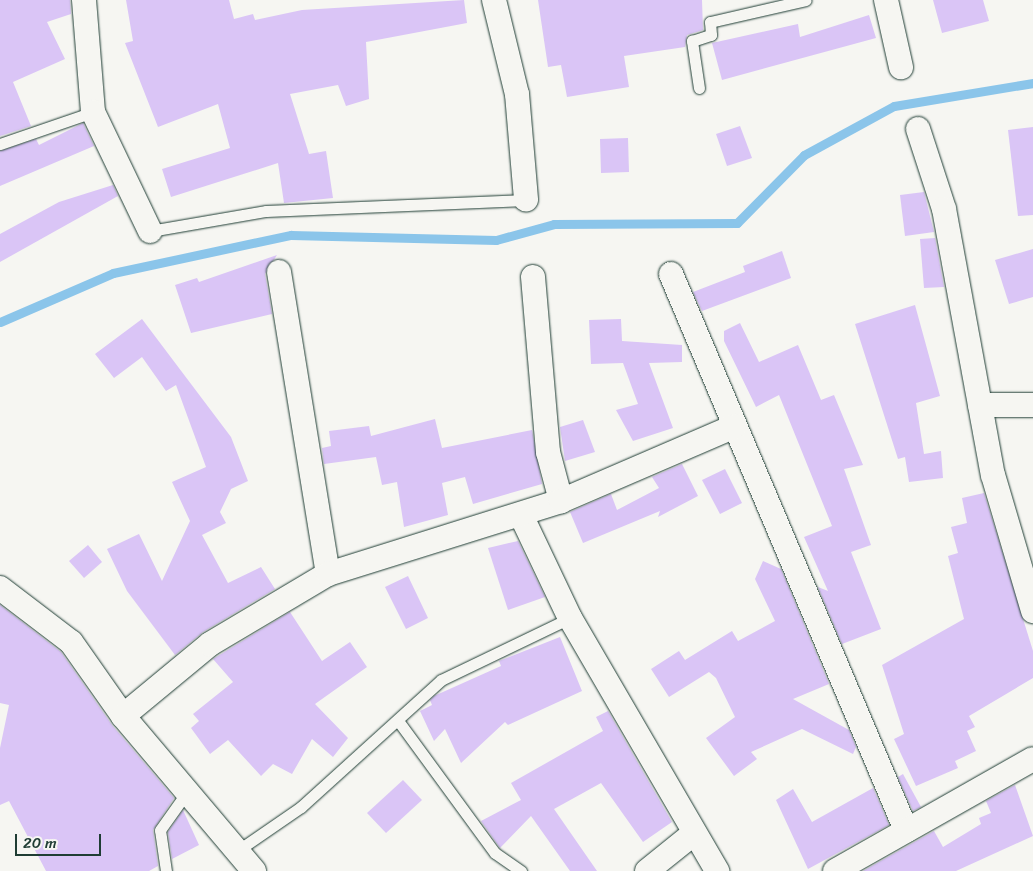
<!DOCTYPE html>
<style>
body{margin:0}
#map{position:relative;width:1033px;height:871px;overflow:hidden;background:#f6f6f2;font-family:Sriracha,sans-serif}
div>[style]{position:absolute}
[style*='--x']{left:calc(var(--x)*1px);top:calc(var(--y)*1px);width:calc(var(--w)*1px);rotate:calc(var(--a)*1deg)}
.stream>*{height:9px;margin:-4.5px;padding:0 4.5px;transform-origin:4.5px;border-radius:4.5px;background:#8bc5ea}
.building>*{inset:0;background:#dac5f6}
.roads{filter:drop-shadow(0 0 1px #1f3d34) drop-shadow(0 0 1px #1f3d34)}
.lane>*{height:11px;margin:-5.5px;padding:0 5.5px;transform-origin:5.5px;border-radius:5.5px;background:#f6f6f2}
.street>*{height:24px;margin:-12px;padding:0 12px;transform-origin:12px;border-radius:12px;background:#f6f6f2}
span{translate:-50% -50%;white-space:nowrap;text-align:center;line-height:1.15;-webkit-text-stroke:5px #f6f6f2;paint-order:stroke}
.scale{position:absolute;left:15px;top:834px;width:86px;height:22px;box-sizing:border-box;border:2px solid #1f3d34;border-top:0;padding-left:6px;font-size:15px;line-height:18px;white-space:nowrap;color:#1f3d34;-webkit-text-stroke:4px #f6f6f2;paint-order:stroke}
</style>
<div id="map">
<div class="stream">
<div style="--x:0;--y:322;--w:123;--a:-23.4"></div>
<div style="--x:113;--y:273;--w:182;--a:-12.1"></div>
<div style="--x:291;--y:235;--w:205;--a:1.4"></div>
<div style="--x:496;--y:240;--w:60;--a:-15.4"></div>
<div style="--x:554;--y:224;--w:183;--a:-0.3"></div>
<div style="--x:737;--y:223;--w:95;--a:-45.4"></div>
<div style="--x:804;--y:155;--w:102;--a:-28.6"></div>
<div style="--x:894;--y:106;--w:141;--a:-9.4"></div>
</div>
<div class="building">
<div style="clip-path:polygon(0 0,70px 0,71px 14px,47px 22px,65px 59px,13px 82px,31px 126px,0 136px)"></div>
<div style="clip-path:polygon(126px 0,229px 0,234px 19px,253px 14px,255px 20px,302px 10px,464px 0,467px 23px,366px 42px,369px 99px,346px 106px,338px 85px,290px 94px,309px 154px,326px 151px,333px 198px,284px 203px,278px 163px,171px 197px,162px 169px,230px 148px,218px 104px,158px 127px,125px 43px,133px 41px)"></div>
<div style="clip-path:polygon(538px 0,702px 0,703px 30px,687px 35px,685px 47px,624px 56px,629px 87px,567px 97px,561px 65px,548px 67px)"></div>
<div style="clip-path:polygon(933px 0,983px 0,989px 21px,942px 33px)"></div>
<div style="clip-path:polygon(869px 15px,876px 38px,722px 80px,712px 43px,798px 24px,800px 37px)"></div>
<div style="clip-path:polygon(83px 123px,94px 146px,0 186px,0 151px,36px 139px,39px 145px)"></div>
<div style="clip-path:polygon(740px 126px,752px 158px,727px 166px,716px 134px)"></div>
<div style="clip-path:polygon(1033px 127px,1033px 215px,1018px 216px,1008px 130px)"></div>
<div style="clip-path:polygon(628px 138px,629px 172px,601px 173px,600px 139px)"></div>
<div style="clip-path:polygon(113px 185px,118px 196px,0 262px,0 234px,59px 202px)"></div>
<div style="clip-path:polygon(924px 192px,934px 232px,905px 236px,900px 195px)"></div>
<div style="clip-path:polygon(935px 238px,944px 287px,924px 288px,920px 239px)"></div>
<div style="clip-path:polygon(1033px 249px,1033px 297px,1009px 304px,995px 260px)"></div>
<div style="clip-path:polygon(782px 251px,791px 278px,702px 311px,693px 292px,745px 272px,743px 266px)"></div>
<div style="clip-path:polygon(277px 255px,265px 274px,272px 314px,191px 333px,175px 285px,197px 278px,199px 282px)"></div>
<div style="clip-path:polygon(915px 305px,940px 396px,916px 403px,924px 454px,941px 451px,943px 478px,909px 482px,905px 457px,898px 459px,855px 324px)"></div>
<div style="clip-path:polygon(142px 319px,231px 437px,248px 481px,231px 489px,220px 512px,226px 523px,202px 535px,228px 583px,261px 567px,275px 589px,203px 632px,175px 655px,127px 591px,107px 549px,139px 534px,162px 581px,190px 521px,172px 482px,206px 467px,176px 385px,166px 391px,142px 357px,114px 378px,95px 354px)"></div>
<div style="clip-path:polygon(621px 319px,622px 341px,682px 345px,682px 362px,649px 363px,673px 428px,633px 441px,616px 410px,638px 404px,623px 363px,591px 364px,589px 320px)"></div>
<div style="clip-path:polygon(740px 323px,759px 362px,798px 345px,821px 400px,834px 395px,863px 465px,844px 469px,871px 545px,851px 552px,881px 629px,842px 644px,818px 587px,828px 591px,804px 537px,832px 526px,779px 395px,756px 407px,724px 341px,724px 331px)"></div>
<div style="clip-path:polygon(435px 419px,442px 448px,532px 430px,542px 484px,473px 504px,465px 477px,442px 483px,448px 515px,404px 527px,397px 482px,382px 485px,376px 457px,324px 464px,322px 448px,331px 446px,329px 431px,369px 426px,371px 436px)"></div>
<div style="clip-path:polygon(583px 420px,595px 452px,565px 461px,560px 427px)"></div>
<div style="clip-path:polygon(682px 464px,698px 496px,658px 517px,660px 511px,583px 543px,570px 512px,611px 494px,617px 510px,659px 488px,652px 477px)"></div>
<div style="clip-path:polygon(725px 469px,742px 503px,720px 514px,702px 480px)"></div>
<div style="clip-path:polygon(984px 493px,1033px 651px,1033px 678px,969px 716px,975px 727px,967px 731px,976px 751px,955px 761px,958px 768px,916px 786px,894px 739px,904px 734px,882px 665px,964px 619px,948px 556px,958px 553px,951px 527px,967px 523px,962px 498px)"></div>
<div style="clip-path:polygon(518px 541px,545px 597px,508px 610px,488px 548px)"></div>
<div style="clip-path:polygon(88px 545px,102px 562px,84px 578px,69px 561px)"></div>
<div style="clip-path:polygon(763px 561px,781px 569px,829px 684px,793px 699px,849px 730px,856px 747px,853px 754px,802px 729px,751px 752px,757px 759px,734px 776px,706px 738px,735px 717px,716px 678px,709px 672px,669px 697px,651px 669px,679px 651px,685px 660px,732px 631px,738px 641px,775px 621px,755px 579px)"></div>
<div style="clip-path:polygon(408px 576px,428px 618px,406px 629px,385px 587px)"></div>
<div style="clip-path:polygon(0 605px,61px 652px,112px 725px,174px 798px,153px 830px,158px 866px,149px 871px,46px 871px,9px 801px,0 805px,0 748px,9px 705px,0 703px)"></div>
<div style="clip-path:polygon(290px 612px,322px 661px,350px 642px,367px 667px,315px 704px,348px 738px,333px 757px,312px 739px,292px 774px,273px 764px,261px 776px,228px 740px,210px 754px,191px 728px,199px 721px,193px 714px,233px 682px,213px 659px)"></div>
<div style="clip-path:polygon(560px 637px,582px 691px,508px 725px,505px 722px,461px 763px,445px 729px,434px 741px,420px 711px,432px 705px,430px 700px,434px 696px,501px 666px,499px 661px)"></div>
<div style="clip-path:polygon(608px 711px,672px 822px,643px 842px,601px 783px,554px 809px,597px 871px,570px 871px,531px 816px,500px 848px,481px 821px,521px 800px,511px 783px,603px 731px,596px 717px)"></div>
<div style="clip-path:polygon(903px 774px,921px 807px,913px 811px,898px 777px)"></div>
<div style="clip-path:polygon(403px 780px,422px 800px,386px 833px,367px 813px)"></div>
<div style="clip-path:polygon(1015px 785px,1033px 836px,956px 871px,863px 871px,934px 831px,943px 847px,981px 824px,979px 818px,991px 813px,986px 801px)"></div>
<div style="clip-path:polygon(873px 788px,889px 825px,808px 869px,776px 800px,793px 789px,812px 822px)"></div>
<div style="clip-path:polygon(183px 810px,199px 845px,172px 859px,168px 832px)"></div>
</div>
<div class="roads">
<div class="lane">
<div style="--x:699;--y:88;--w:48;--a:-98.5"></div>
<div style="--x:692;--y:41;--w:20;--a:-18"></div>
<div style="--x:711;--y:35;--w:13;--a:-94"></div>
<div style="--x:710;--y:22;--w:98;--a:-12.9"></div>
<div style="--x:0;--y:144;--w:98;--a:-19"></div>
<div style="--x:150;--y:231;--w:118;--a:-9.8"></div>
<div style="--x:266;--y:211;--w:260;--a:-2.4"></div>
<div style="--x:399;--y:722;--w:162;--a:53.8"></div>
<div style="--x:495;--y:853;--w:32;--a:35"></div>
<div style="--x:237;--y:851;--w:78;--a:-34.5"></div>
<div style="--x:301;--y:807;--w:189;--a:-42.2"></div>
<div style="--x:441;--y:680;--w:143;--a:-25.7"></div>
<div style="--x:166;--y:871;--w:41;--a:-98.3"></div>
<div style="--x:160;--y:830;--w:47;--a:-54.6"></div>
</div>
<div class="street">
<div style="--x:84;--y:0;--w:112;--a:85.4"></div>
<div style="--x:93;--y:112;--w:132;--a:64.4"></div>
<div style="--x:494;--y:0;--w:97;--a:76.3"></div>
<div style="--x:517;--y:94;--w:106;--a:85.1"></div>
<div style="--x:886;--y:0;--w:69;--a:77.4"></div>
<div style="--x:918;--y:129;--w:84;--a:72"></div>
<div style="--x:944;--y:209;--w:270;--a:79.6"></div>
<div style="--x:993;--y:475;--w:142;--a:73.6"></div>
<div style="--x:279;--y:272;--w:306;--a:80.8"></div>
<div style="--x:671;--y:274;--w:604;--a:67.09"></div>
<div style="--x:533;--y:277;--w:176;--a:85.1"></div>
<div style="--x:548;--y:452;--w:51;--a:75.1"></div>
<div style="--x:980;--y:405;--w:53;--a:0"></div>
<div style="--x:521;--y:515;--w:114;--a:64.6"></div>
<div style="--x:570;--y:618;--w:293;--a:59.8"></div>
<div style="--x:0;--y:588;--w:89;--a:37.3"></div>
<div style="--x:71;--y:642;--w:90;--a:54.9"></div>
<div style="--x:123;--y:716;--w:203;--a:49.8"></div>
<div style="--x:123;--y:716;--w:113;--a:-39.6"></div>
<div style="--x:210;--y:644;--w:137;--a:-30.7"></div>
<div style="--x:328;--y:574;--w:244;--a:-17.4"></div>
<div style="--x:561;--y:501;--w:189;--a:-23.3"></div>
<div style="--x:647;--y:871;--w:58;--a:-38.7"></div>
<div style="--x:835;--y:871;--w:227;--a:-29.5"></div>
</div>
</div>
<div class="scale">20 m</div>
</div>
